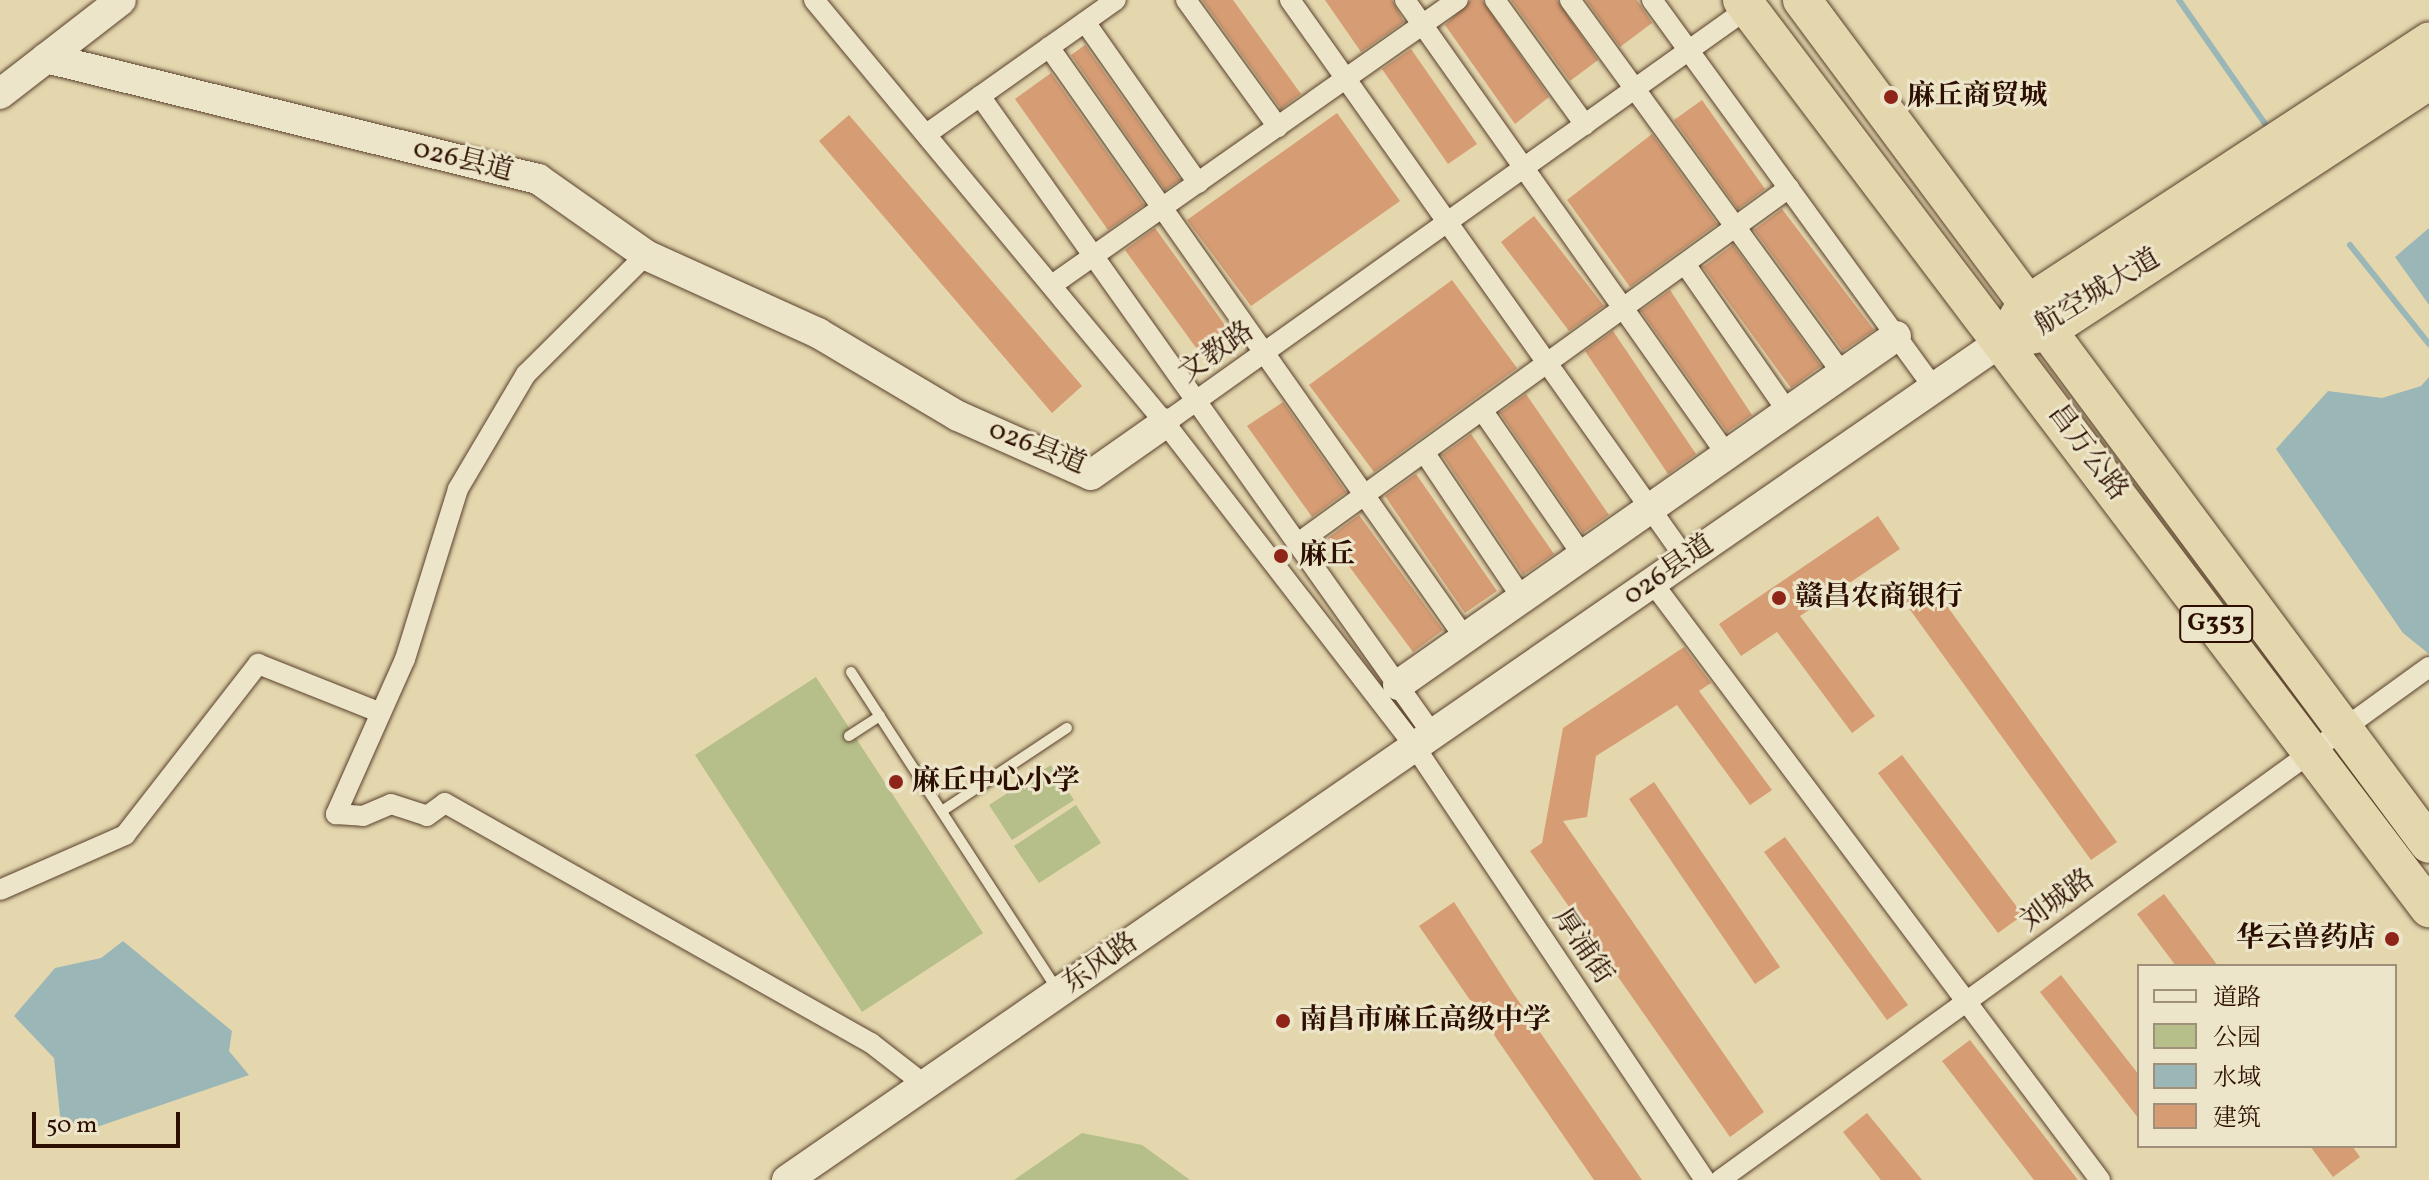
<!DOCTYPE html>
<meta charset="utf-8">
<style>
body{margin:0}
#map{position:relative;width:2429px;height:1180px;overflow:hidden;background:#e4d7ae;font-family:Vollkorn,"Noto Serif SC",serif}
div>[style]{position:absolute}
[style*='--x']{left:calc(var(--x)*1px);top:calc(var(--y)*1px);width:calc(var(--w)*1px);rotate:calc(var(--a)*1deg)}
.green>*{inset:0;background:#b6be89}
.water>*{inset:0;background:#9bb6b7}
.stream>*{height:6px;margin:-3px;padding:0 3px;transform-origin:3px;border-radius:3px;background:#9bb6b7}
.building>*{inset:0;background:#d69c74}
.roads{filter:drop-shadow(0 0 2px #5a412c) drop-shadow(0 0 2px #5a412c)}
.lane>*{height:10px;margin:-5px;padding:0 5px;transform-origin:5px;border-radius:5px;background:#ede5ca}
.street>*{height:20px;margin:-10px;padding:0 10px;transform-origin:10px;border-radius:10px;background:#ede5ca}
.secondary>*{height:30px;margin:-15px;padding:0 15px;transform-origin:15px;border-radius:15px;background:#ede5ca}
.highway>*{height:38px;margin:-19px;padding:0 19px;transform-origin:19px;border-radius:19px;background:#e4d7ae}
.dots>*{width:22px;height:22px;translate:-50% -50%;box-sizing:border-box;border:4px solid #ede5ca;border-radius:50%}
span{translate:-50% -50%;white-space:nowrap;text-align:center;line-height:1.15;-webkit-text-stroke:6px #ede5ca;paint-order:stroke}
.shield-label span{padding:2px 6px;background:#ede5ca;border:2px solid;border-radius:6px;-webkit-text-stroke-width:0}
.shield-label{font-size:26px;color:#2c0f01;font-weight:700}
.poi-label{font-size:28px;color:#2c0f01;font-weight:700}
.left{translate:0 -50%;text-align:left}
.right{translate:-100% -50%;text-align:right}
.street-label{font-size:28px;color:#2c0f01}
.legend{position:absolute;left:2137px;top:964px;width:260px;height:184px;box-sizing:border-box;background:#ede5ca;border:2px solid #a08f7a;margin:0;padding:10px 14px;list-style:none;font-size:24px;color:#2c0f01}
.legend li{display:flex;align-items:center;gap:16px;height:40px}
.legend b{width:40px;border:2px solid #a08f7a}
.scale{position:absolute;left:32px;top:1112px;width:148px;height:36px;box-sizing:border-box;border:4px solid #2c0f01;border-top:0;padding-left:10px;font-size:24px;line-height:28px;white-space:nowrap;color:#2c0f01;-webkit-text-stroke:6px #ede5ca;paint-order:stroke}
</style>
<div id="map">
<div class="green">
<div style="clip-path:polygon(816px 677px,983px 933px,862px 1012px,695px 755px)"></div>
<div style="clip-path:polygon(1051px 765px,1074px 800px,1012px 840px,989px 805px)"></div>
<div style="clip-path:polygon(1076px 805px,1101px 843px,1039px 883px,1014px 846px)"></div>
<div style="clip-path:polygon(1082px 1133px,1142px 1145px,1190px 1180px,1014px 1180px)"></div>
</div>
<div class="water">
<div style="clip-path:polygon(2429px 228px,2429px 305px,2395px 257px)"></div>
<div style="clip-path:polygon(2429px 377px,2429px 654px,2403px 633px,2276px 449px,2328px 391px,2382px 398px,2421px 386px)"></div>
<div style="clip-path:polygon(123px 941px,232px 1031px,229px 1051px,249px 1075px,88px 1130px,60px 1116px,54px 1058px,14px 1016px,55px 968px,101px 958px)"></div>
</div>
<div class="stream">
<div style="--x:2179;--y:0;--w:160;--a:55.2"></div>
<div style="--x:2350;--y:245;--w:127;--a:51.4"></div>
</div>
<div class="building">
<div style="clip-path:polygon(1202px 0,1233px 0,1301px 94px,1281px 109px)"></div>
<div style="clip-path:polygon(1325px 0,1392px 0,1404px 22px,1361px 52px)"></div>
<div style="clip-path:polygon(1471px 0,1482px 0,1549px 97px,1515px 124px,1445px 25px)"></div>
<div style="clip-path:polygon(1511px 0,1557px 0,1598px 60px,1570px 81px)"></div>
<div style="clip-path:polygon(1586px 0,1637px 0,1652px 23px,1620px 47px)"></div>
<div style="clip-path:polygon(1085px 45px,1180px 180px,1165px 190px,1071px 55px)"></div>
<div style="clip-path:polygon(1411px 49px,1477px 144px,1448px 164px,1382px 69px)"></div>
<div style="clip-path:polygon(1051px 73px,1144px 205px,1108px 230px,1015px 99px)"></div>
<div style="clip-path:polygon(1702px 100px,1765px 189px,1738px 209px,1674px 120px)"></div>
<div style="clip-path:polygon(1337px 113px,1400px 201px,1251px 306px,1187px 220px)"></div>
<div style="clip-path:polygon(849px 115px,1082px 386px,1052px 413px,819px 141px)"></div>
<div style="clip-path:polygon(1652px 134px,1717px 224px,1630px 287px,1567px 200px)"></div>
<div style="clip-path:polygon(1782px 209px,1874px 330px,1843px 351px,1754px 230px)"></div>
<div style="clip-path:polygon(1534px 216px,1604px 306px,1569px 331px,1501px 242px)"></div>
<div style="clip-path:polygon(1155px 228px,1227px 328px,1197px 349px,1125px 250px)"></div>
<div style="clip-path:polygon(1733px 245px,1821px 366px,1791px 388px,1703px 267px)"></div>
<div style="clip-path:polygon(1452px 280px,1517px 368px,1374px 472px,1309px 385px)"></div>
<div style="clip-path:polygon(1670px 290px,1752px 415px,1727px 432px,1641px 311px)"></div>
<div style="clip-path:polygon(1613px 331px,1696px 454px,1668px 474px,1585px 351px)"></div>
<div style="clip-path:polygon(1526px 394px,1609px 515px,1583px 533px,1500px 413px)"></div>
<div style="clip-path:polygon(1283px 402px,1346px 492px,1312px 517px,1247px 426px)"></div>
<div style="clip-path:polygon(1471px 434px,1554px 554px,1523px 575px,1442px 455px)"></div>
<div style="clip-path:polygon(1416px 474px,1497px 591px,1465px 613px,1385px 496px)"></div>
<div style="clip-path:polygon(1359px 515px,1443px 630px,1413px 652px,1328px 538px)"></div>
<div style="clip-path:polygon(1878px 516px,1900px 549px,1800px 616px,1875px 716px,1852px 733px,1777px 632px,1741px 656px,1719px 624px)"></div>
<div style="clip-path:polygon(1929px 581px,2117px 842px,2091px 860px,1903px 600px)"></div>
<div style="clip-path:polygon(1684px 647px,1711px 683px,1699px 691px,1772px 790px,1750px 805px,1677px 705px,1596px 756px,1587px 817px,1563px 821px,1764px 1112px,1730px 1137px,1530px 851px,1542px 843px,1563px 728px)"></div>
<div style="clip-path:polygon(1902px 755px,2023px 915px,1998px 933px,1878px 773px)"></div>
<div style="clip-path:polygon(1654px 782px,1780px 967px,1755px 984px,1629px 799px)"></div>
<div style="clip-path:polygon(1785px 837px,1908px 1005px,1887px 1020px,1764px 852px)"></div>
<div style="clip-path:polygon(2164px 894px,2218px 966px,2176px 966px,2137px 914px)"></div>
<div style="clip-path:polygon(1454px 902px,1513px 993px,1642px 1180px,1594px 1180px,1419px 926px)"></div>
<div style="clip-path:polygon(2061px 975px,2139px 1075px,2139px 1119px,2040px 992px)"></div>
<div style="clip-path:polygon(1970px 1040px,2078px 1180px,2034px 1180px,1942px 1061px)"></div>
<div style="clip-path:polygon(1867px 1113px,1922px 1180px,1881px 1180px,1843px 1132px)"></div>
<div style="clip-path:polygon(2310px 1146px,2352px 1146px,2360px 1157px,2333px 1177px)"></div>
</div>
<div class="roads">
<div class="lane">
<div style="--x:851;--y:672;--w:378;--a:57"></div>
<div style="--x:849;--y:736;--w:37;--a:-33"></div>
<div style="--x:942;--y:811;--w:150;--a:-33.6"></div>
</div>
<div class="street">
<div style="--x:814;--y:0;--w:550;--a:50.31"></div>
<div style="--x:1165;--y:423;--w:716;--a:-35.44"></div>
<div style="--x:1186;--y:0;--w:157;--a:54.1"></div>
<div style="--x:1290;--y:0;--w:685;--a:54.69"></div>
<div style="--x:1405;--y:0;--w:557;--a:54.71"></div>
<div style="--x:1495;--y:0;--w:154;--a:54.2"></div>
<div style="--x:1570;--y:0;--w:463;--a:53.9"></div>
<div style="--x:1652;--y:0;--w:480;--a:54"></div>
<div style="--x:1085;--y:22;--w:197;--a:54.9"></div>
<div style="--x:1049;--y:47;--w:723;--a:54.86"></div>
<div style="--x:980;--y:96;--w:780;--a:54.66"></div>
<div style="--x:928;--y:133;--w:230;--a:-35.3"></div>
<div style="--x:646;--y:255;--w:169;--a:135.2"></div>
<div style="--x:526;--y:374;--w:134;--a:120.6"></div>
<div style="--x:458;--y:489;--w:178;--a:107.3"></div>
<div style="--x:405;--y:659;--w:170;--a:114"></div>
<div style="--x:336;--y:814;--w:27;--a:4"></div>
<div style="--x:363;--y:816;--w:30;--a:-23"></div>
<div style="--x:391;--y:804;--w:38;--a:18"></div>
<div style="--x:427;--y:816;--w:22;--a:-36"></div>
<div style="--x:445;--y:803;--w:489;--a:29.4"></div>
<div style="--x:871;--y:1043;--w:68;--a:37.9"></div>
<div style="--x:1685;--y:264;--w:180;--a:55.2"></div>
<div style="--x:1052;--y:285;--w:496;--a:-35.1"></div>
<div style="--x:1482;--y:410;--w:178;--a:55.3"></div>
<div style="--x:1165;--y:423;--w:406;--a:52.3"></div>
<div style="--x:1413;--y:744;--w:525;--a:56.19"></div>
<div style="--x:1424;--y:452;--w:176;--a:56.1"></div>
<div style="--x:1298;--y:543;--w:606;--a:-35.87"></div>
<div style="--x:1652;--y:582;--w:747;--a:53.16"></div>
<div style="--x:0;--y:890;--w:137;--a:-23.7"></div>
<div style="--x:125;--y:835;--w:217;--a:-52.1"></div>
<div style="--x:258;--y:664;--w:132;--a:21.7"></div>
<div style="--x:1720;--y:1180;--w:875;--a:-35.89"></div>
</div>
<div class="secondary">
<div style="--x:46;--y:58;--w:507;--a:13.82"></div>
<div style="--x:538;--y:179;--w:132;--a:35.1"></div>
<div style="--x:646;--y:255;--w:189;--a:24.4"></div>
<div style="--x:818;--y:333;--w:163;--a:30.7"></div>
<div style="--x:958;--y:416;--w:145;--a:23.9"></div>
<div style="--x:1091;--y:475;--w:90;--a:-35.1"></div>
<div style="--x:0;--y:94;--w:153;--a:-37.8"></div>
<div style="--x:1398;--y:685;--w:608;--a:-35.02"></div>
<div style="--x:787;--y:1180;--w:1477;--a:-34.63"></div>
</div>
<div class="highway">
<div style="--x:1742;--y:0;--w:1139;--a:52.89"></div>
<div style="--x:1802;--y:0;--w:1051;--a:53.39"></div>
<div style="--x:2013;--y:326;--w:23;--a:-59"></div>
<div style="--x:2025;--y:306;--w:483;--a:-33.2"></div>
<div style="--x:2021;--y:337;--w:25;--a:-12"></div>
<div style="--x:2045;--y:332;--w:459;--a:-33.2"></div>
</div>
</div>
<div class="dots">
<div style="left:1891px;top:97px;background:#8f2418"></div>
<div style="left:1281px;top:556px;background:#8f2418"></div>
<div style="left:1779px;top:598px;background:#8f2418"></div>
<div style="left:896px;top:782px;background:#8f2418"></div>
<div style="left:2392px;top:939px;background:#8f2418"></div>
<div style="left:1283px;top:1021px;background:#8f2418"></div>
</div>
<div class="shield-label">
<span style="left:2216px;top:624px">G353</span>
</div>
<div class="poi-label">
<span class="left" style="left:1907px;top:97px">麻丘商贸城</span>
<span class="left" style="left:1299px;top:556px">麻丘</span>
<span class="left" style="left:1795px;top:598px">赣昌农商银行</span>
<span class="left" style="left:912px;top:782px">麻丘中心小学</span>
<span class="right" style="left:2376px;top:939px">华云兽药店</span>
<span class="left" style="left:1299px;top:1021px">南昌市麻丘高级中学</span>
</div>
<div class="street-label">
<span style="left:463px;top:161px;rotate:14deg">026县道</span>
<span style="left:2098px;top:293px;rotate:-31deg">航空城大道</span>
<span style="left:1217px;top:353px;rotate:-35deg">文教路</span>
<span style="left:1037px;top:448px;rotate:22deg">026县道</span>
<span style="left:2087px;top:453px;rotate:53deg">昌万公路</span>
<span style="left:1669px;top:571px;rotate:-34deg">026县道</span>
<span style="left:2058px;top:901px;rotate:-36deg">刘城路</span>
<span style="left:1582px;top:947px;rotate:56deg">厚浦街</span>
<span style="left:1101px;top:964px;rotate:-35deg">东风路</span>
</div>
<ul class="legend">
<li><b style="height:10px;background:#ede5ca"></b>道路</li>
<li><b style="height:22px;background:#b6be89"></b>公园</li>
<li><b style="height:22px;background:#9bb6b7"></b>水域</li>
<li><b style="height:22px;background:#d69c74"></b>建筑</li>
</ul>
<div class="scale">50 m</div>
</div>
